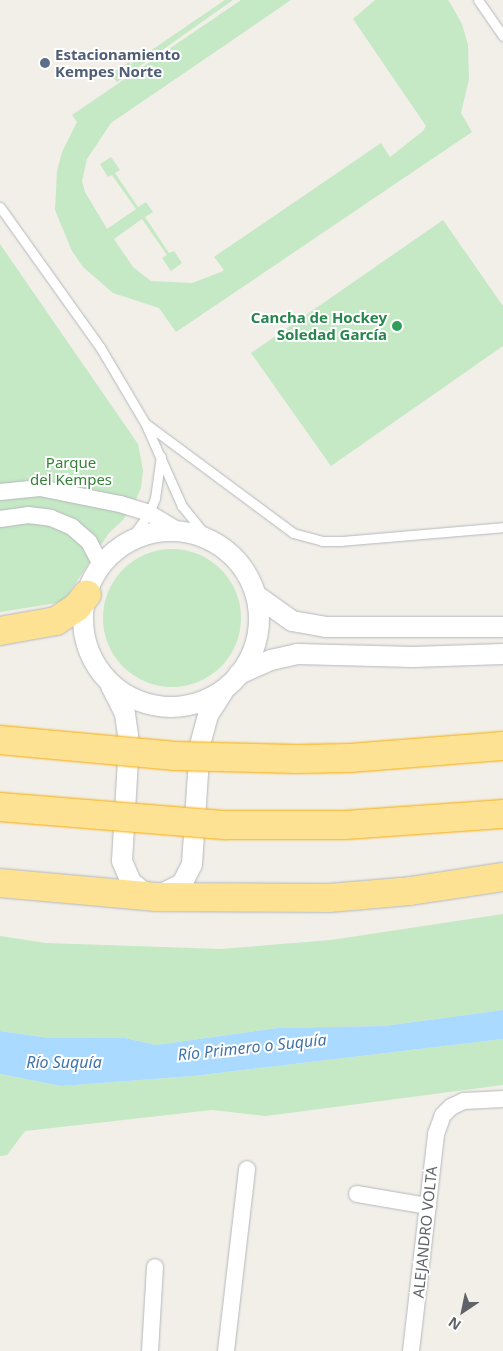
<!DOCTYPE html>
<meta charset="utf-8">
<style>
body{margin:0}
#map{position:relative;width:503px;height:1351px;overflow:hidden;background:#f1efe8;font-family:"Noto Sans",sans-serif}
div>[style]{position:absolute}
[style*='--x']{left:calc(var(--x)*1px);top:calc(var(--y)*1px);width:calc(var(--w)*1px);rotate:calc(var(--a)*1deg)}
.green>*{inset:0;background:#c5e8c5}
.round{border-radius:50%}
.water>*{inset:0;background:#aadaff}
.roads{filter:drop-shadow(0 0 1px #b5b8bc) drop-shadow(0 0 1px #b5b8bc)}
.service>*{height:9px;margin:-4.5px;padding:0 4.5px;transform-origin:4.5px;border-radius:4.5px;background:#fff}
.minor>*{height:16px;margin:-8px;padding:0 8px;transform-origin:8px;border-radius:8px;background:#fff}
.tertiary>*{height:20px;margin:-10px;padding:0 10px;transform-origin:10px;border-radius:10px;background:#fff}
.tertiary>.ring{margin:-10px;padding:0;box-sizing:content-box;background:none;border:20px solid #fff;border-radius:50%}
.motorway>*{height:28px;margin:-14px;padding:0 14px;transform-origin:14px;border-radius:14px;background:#fde293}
.bridges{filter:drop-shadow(0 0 1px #f9ab00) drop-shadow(0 0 1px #f9ab00)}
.motorway-bridge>*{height:28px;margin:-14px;padding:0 14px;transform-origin:14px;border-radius:14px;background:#fde293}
.dots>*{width:14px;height:14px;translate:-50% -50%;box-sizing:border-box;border:2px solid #fff;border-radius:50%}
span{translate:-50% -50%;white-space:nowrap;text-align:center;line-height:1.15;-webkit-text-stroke:4px #fff;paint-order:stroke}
.service-label{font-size:15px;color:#4e5e75;font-weight:700}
.left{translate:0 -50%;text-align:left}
.leisure-label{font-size:15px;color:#27864d;font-weight:700}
.right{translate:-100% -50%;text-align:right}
.park-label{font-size:15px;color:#348238}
.street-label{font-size:15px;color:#5f6368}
.water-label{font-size:16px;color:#4174aa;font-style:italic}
.north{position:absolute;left:438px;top:1286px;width:50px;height:50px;-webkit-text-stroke:4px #fff;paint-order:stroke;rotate:214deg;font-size:14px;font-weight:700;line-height:20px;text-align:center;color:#5f6368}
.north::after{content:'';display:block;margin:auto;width:18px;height:22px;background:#5f6368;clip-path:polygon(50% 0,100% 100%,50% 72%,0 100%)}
</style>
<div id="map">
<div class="green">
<div style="clip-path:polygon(225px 0,233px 0,117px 82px,111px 74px,129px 62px,131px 64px)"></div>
<div style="clip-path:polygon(241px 0,291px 0,111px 123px,87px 159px,82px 181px,85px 192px,107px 229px,136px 209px,112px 175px,108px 177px,100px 164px,111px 157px,120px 170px,115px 173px,138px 207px,146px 202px,153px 212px,145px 217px,169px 253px,174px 251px,182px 263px,171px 271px,162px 258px,167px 255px,142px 219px,114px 239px,133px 267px,151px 281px,192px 283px,221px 272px,224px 270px,214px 257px,381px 143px,390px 157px,423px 131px,426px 126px,353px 19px,375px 0,448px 0,452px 6px,462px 24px,468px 45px,469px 79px,461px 113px,472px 132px,176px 332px,159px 308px,113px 293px,83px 267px,72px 251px,55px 210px,57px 171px,62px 152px,77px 122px,72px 115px)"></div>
<div style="clip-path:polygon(443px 220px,503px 306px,503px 346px,331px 466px,251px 353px)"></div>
<div style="clip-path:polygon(0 244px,138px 444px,143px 470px,141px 488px,134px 504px,123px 520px,109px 533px,63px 602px,0 612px)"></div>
<div class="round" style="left:103px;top:549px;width:138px;height:138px"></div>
<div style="clip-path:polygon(503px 914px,503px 1010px,384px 1026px,277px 1028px,156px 1045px,125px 1038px,50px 1038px,0 1031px,0 936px,46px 943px,221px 949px,331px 940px)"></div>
<div style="clip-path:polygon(503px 1039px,503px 1085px,266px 1116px,212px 1110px,25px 1131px,7px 1155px,0 1156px,0 1074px,61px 1086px,193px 1076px)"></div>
</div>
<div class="water">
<div style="clip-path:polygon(503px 1010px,503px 1039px,193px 1076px,61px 1086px,0 1074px,0 1031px,50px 1038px,125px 1038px,156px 1045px,277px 1028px,384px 1026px)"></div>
</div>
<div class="roads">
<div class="service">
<div style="--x:478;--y:0;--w:44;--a:55.2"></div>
<div style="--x:0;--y:207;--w:172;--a:54.5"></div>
<div style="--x:100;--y:347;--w:88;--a:59.4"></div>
<div style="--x:145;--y:423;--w:91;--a:66"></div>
<div style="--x:182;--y:506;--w:38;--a:51"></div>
<div style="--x:145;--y:423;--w:184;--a:36.6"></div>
<div style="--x:293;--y:533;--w:30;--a:15"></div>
<div style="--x:322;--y:541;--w:19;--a:0"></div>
<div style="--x:341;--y:541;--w:163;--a:-4.9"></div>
<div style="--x:129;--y:541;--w:34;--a:-54"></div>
<div style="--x:149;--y:513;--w:16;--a:-68"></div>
<div style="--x:155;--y:498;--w:42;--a:-81.9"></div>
</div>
<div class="minor">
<div style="--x:0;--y:492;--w:40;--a:-5.7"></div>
<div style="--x:40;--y:488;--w:82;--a:11.3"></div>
<div style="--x:120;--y:504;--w:30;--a:17"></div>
<div style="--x:149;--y:513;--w:33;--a:31"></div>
<div style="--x:0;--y:519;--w:28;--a:-8"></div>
<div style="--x:28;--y:515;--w:23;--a:7"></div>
<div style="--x:51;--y:518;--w:23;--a:23"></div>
<div style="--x:72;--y:527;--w:23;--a:41"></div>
<div style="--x:89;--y:542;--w:27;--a:62"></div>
<div style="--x:357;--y:1194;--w:72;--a:9.6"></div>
<div style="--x:150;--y:1351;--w:84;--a:-86.6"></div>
<div style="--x:226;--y:1351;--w:183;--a:-83.4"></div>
<div style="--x:411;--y:1351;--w:218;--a:-83.4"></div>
<div style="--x:436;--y:1134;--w:20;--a:-70"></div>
<div style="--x:443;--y:1115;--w:11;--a:-45"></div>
<div style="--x:451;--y:1107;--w:14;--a:-25"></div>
<div style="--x:464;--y:1101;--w:39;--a:-3"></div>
</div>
<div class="tertiary">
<div class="ring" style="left:83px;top:531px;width:156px;height:156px"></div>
<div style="--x:257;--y:596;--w:43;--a:35.5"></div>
<div style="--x:292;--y:621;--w:34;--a:10"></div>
<div style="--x:325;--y:627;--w:178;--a:0"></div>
<div style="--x:239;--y:674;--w:35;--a:-24"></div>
<div style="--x:271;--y:660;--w:27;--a:-13"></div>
<div style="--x:297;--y:654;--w:116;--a:1.5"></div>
<div style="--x:413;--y:657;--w:90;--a:-1.9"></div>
<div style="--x:111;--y:686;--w:31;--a:63"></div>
<div style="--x:125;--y:714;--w:29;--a:82"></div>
<div style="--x:129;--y:743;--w:118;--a:93.4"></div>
<div style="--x:122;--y:861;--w:23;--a:67"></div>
<div style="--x:131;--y:882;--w:19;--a:39"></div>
<div style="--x:146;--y:894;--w:10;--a:17"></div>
<div style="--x:156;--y:897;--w:29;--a:-27"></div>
<div style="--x:182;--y:884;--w:22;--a:-63"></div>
<div style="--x:192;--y:864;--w:119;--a:-86.2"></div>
<div style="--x:200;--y:745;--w:31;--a:-75"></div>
<div style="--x:208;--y:715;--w:27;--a:-57"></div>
</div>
<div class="motorway">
<div style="--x:0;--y:631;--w:57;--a:-10.1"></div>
<div style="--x:56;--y:621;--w:25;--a:-34"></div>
<div style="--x:77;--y:607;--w:16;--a:-52"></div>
<div style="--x:0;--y:883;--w:157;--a:5.1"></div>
<div style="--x:156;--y:897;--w:173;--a:0.3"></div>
<div style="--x:329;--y:898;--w:81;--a:-4.9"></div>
<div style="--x:410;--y:891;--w:94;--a:-8.6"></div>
</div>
</div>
<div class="bridges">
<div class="motorway-bridge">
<div style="--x:0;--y:740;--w:176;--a:5.2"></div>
<div style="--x:175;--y:756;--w:122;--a:1.4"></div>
<div style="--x:297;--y:759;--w:53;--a:-1.1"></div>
<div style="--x:350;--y:758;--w:153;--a:-4.5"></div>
<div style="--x:0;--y:807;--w:227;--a:4.6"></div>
<div style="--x:226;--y:825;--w:119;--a:0"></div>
<div style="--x:345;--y:825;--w:158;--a:-4"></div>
</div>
</div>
<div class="dots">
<div style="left:45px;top:63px;background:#5c6f8a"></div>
<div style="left:397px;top:326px;background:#2e9e5b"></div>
</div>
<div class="service-label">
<span class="left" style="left:55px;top:63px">Estacionamiento<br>Kempes Norte</span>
</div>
<div class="leisure-label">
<span class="right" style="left:387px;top:326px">Cancha de Hockey<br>Soledad García</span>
</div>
<div class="park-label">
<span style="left:71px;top:471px">Parque<br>del Kempes</span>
</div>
<div class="street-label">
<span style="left:425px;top:1232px;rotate:-84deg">ALEJANDRO VOLTA</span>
</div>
<div class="water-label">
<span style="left:252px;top:1047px;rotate:-6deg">Río Primero o Suquía</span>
<span style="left:64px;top:1062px">Río Suquía</span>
</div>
<div class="north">N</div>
</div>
